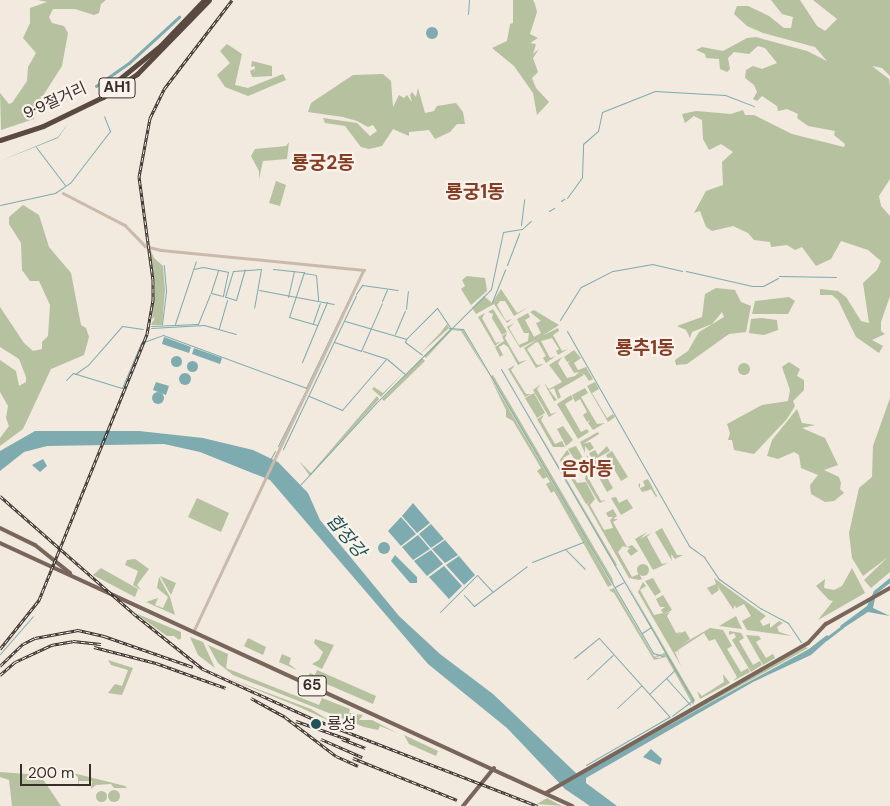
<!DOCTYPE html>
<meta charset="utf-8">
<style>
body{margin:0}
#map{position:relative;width:890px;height:806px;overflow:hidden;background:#f2e9df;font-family:"DM Sans","Noto Sans KR",sans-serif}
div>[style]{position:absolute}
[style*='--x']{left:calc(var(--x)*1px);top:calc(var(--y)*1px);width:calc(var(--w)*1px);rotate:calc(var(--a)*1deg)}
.green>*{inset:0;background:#b5c19f}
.round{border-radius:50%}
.water>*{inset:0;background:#7eabaf}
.stream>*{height:1px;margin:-0.5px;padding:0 0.5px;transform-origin:0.5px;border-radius:0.5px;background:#7eabaf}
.canal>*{height:2.5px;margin:-1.25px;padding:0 1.25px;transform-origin:1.25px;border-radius:1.25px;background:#7eabaf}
.minor>*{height:2.5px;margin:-1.25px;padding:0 1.25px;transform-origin:1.25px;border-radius:1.25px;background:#cabaab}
.major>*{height:4px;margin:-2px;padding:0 2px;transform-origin:2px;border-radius:2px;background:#79665b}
.highway>*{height:5px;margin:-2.5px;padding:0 2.5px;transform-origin:2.5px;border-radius:2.5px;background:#594941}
.rail>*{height:3px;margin-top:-1.5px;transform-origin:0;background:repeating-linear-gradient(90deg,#faf3eb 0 4px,#382f2a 0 8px);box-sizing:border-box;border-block:1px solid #382f2a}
.dots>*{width:14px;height:14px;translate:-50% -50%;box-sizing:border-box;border:2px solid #faf3eb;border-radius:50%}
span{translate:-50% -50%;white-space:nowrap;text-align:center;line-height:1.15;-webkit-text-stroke:4.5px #faf3eb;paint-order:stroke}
.shield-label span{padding:1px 4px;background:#faf3eb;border:1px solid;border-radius:4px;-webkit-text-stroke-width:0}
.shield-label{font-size:15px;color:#382f2a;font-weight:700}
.street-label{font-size:16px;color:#382f2a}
.poi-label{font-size:16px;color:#382f2a}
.left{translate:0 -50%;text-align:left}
.water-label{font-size:18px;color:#205459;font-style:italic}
.quarter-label{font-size:19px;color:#853e25;font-weight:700}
.scale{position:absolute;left:20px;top:764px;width:71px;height:22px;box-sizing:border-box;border:2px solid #382f2a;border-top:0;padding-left:6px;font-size:15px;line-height:18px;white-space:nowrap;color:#382f2a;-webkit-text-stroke:4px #faf3eb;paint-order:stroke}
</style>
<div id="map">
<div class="green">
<div style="clip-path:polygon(38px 0,106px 0,101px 4px,99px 13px,94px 15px,75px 9px,53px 9px,49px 17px,52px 23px,64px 26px,68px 33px,62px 66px,39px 102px,34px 119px,1px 130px,0 93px,9px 104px,12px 103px,27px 81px,28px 67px,36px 53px,23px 38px,30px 23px,30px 8px,47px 2px)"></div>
<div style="clip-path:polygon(513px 0,533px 0,535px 4px,537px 12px,530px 34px,538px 38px,530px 43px,536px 44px,533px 54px,539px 49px,533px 58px,538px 72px,532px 78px,536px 88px,549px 102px,537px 115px,533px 93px,514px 66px,492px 48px,507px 41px,510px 24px,513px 23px)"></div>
<div style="clip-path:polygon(771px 0,800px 0,817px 26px,825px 31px,837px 19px,813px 0,890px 0,890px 76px,882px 68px,872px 66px,889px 79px,890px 86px,890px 179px,879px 196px,881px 206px,890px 216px,890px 296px,881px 322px,881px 331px,885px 334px,872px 340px,883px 346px,879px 353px,856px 337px,838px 300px,832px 295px,820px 295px,820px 289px,838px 291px,846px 297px,861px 321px,869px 323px,863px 283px,877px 270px,881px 261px,868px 250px,841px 241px,831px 259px,816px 266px,802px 247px,795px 250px,787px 245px,771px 247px,770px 242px,754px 240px,748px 233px,733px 226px,712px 231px,706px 227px,700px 211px,694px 213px,706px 191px,723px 185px,722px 162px,733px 152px,721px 144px,709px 150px,703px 139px,702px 120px,694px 116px,685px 123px,682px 114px,696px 111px,731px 114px,743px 110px,745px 115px,754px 115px,792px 134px,844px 147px,845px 144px,834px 135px,835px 131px,808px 126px,797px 118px,798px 114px,787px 109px,778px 111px,777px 106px,762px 96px,757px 101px,753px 99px,757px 92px,754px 85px,745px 78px,746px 70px,753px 66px,762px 69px,777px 63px,765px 48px,758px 46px,749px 54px,734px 52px,728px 58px,730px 69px,727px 72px,720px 69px,719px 59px,706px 58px,705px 54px,696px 50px,702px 47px,723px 51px,747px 38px,756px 37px,807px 51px,827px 61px,815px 47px,763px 33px,747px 26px,734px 14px,737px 6px,748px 6px,769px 16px,784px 28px,791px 28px,793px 17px,782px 14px)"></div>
<div style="clip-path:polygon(227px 44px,242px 54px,235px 85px,248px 88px,283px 74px,286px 80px,248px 96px,225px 87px,217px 75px,230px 63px,220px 51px)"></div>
<div style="clip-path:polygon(252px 61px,272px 66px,272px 76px,252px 77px,250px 71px,254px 69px,254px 73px,255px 66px,251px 67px)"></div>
<div style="clip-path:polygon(383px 74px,391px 81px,393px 107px,399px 95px,404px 98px,407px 95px,412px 102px,410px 95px,412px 92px,416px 97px,418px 88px,425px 113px,434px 111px,437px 106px,456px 103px,463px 112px,465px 124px,457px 124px,450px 132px,435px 139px,429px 130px,409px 132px,409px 136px,393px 129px,382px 146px,369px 149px,361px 147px,345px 126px,325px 123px,323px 118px,357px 123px,370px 136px,377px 131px,373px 125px,368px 127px,357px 121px,343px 117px,308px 112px,311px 103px,353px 75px)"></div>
<div style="clip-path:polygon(289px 142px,287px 159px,263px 161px,259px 179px,259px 171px,251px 156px,255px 149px,286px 146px)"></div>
<div style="clip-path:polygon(276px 181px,286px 185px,280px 206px,269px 203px)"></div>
<div style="clip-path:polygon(23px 205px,39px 215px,49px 247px,71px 273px,81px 325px,86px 328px,89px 337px,84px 355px,51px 369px,23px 429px,0 446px,0 438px,9px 426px,6px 418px,8px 406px,0 392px,0 360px,16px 371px,19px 386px,26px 382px,26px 377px,19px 359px,0 347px,0 307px,24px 343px,33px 351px,42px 349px,42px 342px,48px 336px,50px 305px,39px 281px,30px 281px,22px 270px,21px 243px,9px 224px,9px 217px)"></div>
<div style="clip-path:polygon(150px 249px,154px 258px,163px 266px,165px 290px,162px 325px,151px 325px,155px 317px,152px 319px,155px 286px)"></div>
<div style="clip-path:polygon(467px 276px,485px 278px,487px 291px,471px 305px,461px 289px,465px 286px,462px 280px)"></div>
<div style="clip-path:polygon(716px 288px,735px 290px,741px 302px,751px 306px,746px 332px,729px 334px,687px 364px,676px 365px,675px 360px,688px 351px,699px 332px,724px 317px,722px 312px,712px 324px,692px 332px,690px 338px,686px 330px,677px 326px,702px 317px,705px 294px)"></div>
<div style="clip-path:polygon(501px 289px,517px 313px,529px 307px,519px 289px,529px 307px,514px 316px,505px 301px,500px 301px,497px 305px,506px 321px,512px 319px,507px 323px,494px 304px,476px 314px,472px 308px,484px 296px,492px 303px)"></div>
<div style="clip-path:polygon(789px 297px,795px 301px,788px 314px,752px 314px,755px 301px)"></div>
<div style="clip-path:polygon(493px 309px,507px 332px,502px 335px,492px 318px,493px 314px,488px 312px)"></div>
<div style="clip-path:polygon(534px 310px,559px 325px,542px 336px,558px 328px,559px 331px,553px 335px,562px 351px,568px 349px,558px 355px,556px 351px,559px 349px,552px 338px,541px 341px,550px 358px,556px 356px,546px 363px,543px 358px,546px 356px,538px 342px,535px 343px,527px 349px,537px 365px,544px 364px,536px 368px,524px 348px,538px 339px,520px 348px,507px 327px,514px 323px,509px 328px,519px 345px,528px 341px,529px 333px,524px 333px,517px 319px,528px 313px,530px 317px,525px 320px,534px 337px,541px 333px,536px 323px,541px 321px,530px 312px)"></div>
<div style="clip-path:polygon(485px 313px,482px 318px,496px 343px,501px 341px,495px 346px,478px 317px)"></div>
<div style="clip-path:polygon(762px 318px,777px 320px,778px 330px,764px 335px,749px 333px,751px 319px)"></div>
<div style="clip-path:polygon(447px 324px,449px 328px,420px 354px,441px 332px)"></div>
<div style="clip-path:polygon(450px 329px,463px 330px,489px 375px,461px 331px,452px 330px,426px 358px,424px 356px)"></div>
<div style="clip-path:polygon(507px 333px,505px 338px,519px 362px,527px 360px,518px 365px,508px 347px,504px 344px,499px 347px,503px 355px,500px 357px,495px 347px,504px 341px,502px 336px)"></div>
<div style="clip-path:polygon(574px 350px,581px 358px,574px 363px,578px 370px,586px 367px,593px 379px,589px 381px,585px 375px,580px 372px,584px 375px,558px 390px,561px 397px,558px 399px,554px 388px,549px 390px,557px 400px,554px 401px,544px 383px,549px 389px,562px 382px,549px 365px,562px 357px,558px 363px,567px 378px,575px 376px,579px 372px,574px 373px,568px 363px,570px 361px,567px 362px,564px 357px)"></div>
<div style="clip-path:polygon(422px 358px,425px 361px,384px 401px,382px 399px)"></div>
<div style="clip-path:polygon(789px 362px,800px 369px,797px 376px,804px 380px,804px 390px,793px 401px,795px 406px,787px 419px,754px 454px,734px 450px,732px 440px,728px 440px,730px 433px,727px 424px,762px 405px,788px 401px,790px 390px,782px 367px)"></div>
<div class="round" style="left:738px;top:363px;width:12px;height:12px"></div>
<div style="clip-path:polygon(515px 365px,511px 370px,526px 394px,531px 394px,525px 397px,508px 369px)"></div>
<div style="clip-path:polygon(403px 373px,381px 397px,372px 389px,374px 387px,383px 393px)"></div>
<div style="clip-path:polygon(493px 375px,612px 578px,614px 585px,491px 376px)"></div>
<div style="clip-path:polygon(490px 377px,587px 541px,612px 585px,608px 587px,554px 491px,551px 493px,546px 484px,550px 482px,547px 477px,543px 479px,537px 471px,541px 468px,513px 421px,506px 417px,506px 410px)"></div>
<div style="clip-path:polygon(595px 382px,599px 389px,592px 393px,607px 418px,613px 414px,615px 417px,608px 422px,587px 386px)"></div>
<div style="clip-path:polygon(541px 384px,537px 389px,551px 414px,557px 412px,549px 417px,533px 390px)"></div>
<div style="clip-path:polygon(585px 388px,588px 393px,581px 397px,597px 424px,605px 423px,593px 430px,588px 423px,590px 420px,587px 422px,583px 415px,587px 412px,580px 399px,575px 402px,572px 395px)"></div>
<div style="clip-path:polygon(534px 393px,545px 413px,537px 418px,525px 398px)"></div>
<div style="clip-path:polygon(571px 395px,573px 399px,565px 404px,581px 432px,587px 429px,589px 432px,578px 439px,557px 404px)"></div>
<div style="clip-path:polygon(377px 396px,379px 399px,310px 476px,299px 461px,311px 473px)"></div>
<div style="clip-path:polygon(890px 398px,890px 572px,871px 588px,864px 580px,888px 557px,863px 576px,852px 558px,849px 533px,859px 488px,872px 477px,873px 446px)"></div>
<div style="clip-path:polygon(521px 402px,617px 565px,616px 566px,616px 567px)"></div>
<div style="clip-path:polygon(797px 409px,802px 423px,815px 425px,802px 428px,825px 438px,838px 465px,824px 470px,839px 477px,841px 483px,840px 489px,844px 493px,834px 501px,825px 502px,811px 494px,810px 485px,818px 475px,801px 468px,799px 455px,794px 452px,778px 459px,767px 456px,772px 440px)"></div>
<div style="clip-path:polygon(544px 415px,541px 420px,555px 444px,562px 441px,565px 447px,553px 447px,537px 419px)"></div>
<div style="clip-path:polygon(563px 426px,573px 440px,566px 446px,557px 429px)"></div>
<div style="clip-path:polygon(598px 432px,599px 434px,583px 444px,590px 442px,594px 448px,589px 451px,585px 446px,585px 453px,580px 442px)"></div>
<div style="clip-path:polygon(576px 446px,584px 460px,578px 465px,568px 449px)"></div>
<div style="clip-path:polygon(607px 446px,610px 451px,590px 462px,586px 455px,592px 459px,589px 453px,595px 450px,598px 455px)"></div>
<div style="clip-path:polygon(567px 450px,570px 454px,563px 458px,577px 483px,586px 482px,595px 499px,590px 505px,604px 530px,613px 528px,610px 520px,613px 517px,608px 517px,606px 513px,613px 509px,617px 516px,613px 519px,618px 519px,613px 522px,627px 547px,632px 545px,638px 551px,631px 556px,627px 551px,630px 548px,623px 546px,618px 552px,632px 577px,639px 574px,642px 579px,639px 580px,629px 578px,587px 504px,590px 502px,586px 504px,560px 460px)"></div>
<div style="clip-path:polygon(612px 451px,628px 477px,621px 481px,611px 464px,612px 460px,609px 461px,606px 455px)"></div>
<div style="clip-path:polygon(597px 460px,613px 488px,607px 492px,591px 463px)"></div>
<div style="clip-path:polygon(586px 474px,601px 501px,606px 500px,600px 503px,598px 501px,585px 479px)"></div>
<div style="clip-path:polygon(648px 479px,657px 496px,656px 497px,651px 489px,643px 493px,648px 490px,642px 492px,638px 485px,640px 483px,640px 488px,645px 486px,643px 481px)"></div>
<div style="clip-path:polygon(616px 497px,619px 503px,627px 499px,633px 508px,621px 515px,611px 498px)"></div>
<div style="clip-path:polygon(197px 498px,229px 513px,221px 532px,188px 517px)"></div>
<div style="clip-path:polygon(662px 528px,677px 555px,683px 555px,675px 559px,671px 554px,672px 561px,655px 532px)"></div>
<div style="clip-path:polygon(631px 532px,635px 539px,647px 532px,640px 539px,651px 533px,647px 537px,662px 564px,668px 563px,653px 570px)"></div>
<div style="clip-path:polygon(135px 559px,149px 569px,137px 585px,141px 590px,133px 585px,138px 571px,125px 565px,127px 560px)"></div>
<div class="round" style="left:637px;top:564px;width:12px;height:12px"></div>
<div style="clip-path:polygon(101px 568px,138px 589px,135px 597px,93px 575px)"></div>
<div style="clip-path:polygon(852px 568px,865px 593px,818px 620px,833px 601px,829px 600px,816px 586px,825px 579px,824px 588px,834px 590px,842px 586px)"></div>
<div style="clip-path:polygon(160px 576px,176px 583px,171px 595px)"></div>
<div style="clip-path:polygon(159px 577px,170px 597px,175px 615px,146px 602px,158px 598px,155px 605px,163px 608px,168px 597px,157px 588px)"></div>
<div style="clip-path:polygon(653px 578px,661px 592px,655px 596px,645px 581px)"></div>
<div style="clip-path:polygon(714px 578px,766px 616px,760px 621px,763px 626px,770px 623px,770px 628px,779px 621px,783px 623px,777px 627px,779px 632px,792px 636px,747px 630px,742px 621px,751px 616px,744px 604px,736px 608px,735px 605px,733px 609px,717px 585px,719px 590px,712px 595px,707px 588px,716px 584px)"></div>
<div style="clip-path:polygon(625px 580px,695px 700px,693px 705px,666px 657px,654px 660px,614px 593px,609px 590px,614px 588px,654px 656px,658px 658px,663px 657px,662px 655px,658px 657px,655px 656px,665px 653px)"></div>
<div style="clip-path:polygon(643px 582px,646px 586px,640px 590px,654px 615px,663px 613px,661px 610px,665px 607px,660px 607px,656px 599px,663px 595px,672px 610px,663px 615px,670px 612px,667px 616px,676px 633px,682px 632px,675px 636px,685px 631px,690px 639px,681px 645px,710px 628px,723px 630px,732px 646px,727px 649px,741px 672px,748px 668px,750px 672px,733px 681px,737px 677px,715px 639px,709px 641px,704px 633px,678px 650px,679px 653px,679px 656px,678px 651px,675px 652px,681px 666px,638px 592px)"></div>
<div style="clip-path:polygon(135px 613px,181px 632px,181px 638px,179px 640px,174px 636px,167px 636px)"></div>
<div style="clip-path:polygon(736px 616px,742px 629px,719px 626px)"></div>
<div style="clip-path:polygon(729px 631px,741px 633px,744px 638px,739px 641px,753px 665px,760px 661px,762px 665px,751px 672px,732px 640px,736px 637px,734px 633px,729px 635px)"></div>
<div style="clip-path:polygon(746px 635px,759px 636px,761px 639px,756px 642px,766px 658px,773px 654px,775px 658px,763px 665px)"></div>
<div style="clip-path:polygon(190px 637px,203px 642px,215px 668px,198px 655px)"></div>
<div style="clip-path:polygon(248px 638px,266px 647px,263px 655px,244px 646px)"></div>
<div style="clip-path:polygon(315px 639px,334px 645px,322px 669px,312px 664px,319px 660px,323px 652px,314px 643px)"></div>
<div style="clip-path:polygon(208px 645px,228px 654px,226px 668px,319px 705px,322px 698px,350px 709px,349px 713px,363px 715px,359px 720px,372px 720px,397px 733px,380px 726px,378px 730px,364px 727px,233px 675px,218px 663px)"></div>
<div style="clip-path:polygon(805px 647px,808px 648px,611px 758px,612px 756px)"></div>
<div style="clip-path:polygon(282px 654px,291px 658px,289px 664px,297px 670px,279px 662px)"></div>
<div style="clip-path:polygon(108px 660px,133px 668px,122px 695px,108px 693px,115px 684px,122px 686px,128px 670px,111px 665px)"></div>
<div style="clip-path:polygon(317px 670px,376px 696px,373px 704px,308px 676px,310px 673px,315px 675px)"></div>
<div style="clip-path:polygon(723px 674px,730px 683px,700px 699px,697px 691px,702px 696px,724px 682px)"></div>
<div style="clip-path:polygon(225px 677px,311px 709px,332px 722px,297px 706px)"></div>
<div style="clip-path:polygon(404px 735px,438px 751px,436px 756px,409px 744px)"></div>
<div style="clip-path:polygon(0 772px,40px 775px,61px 806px,12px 806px,9px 780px,0 777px)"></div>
<div style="clip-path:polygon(73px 773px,125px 786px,127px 788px,114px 788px,111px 784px,96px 785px,91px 789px,92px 781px,79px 781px,78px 789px,78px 777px)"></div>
<div class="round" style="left:108px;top:790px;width:12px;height:12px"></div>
<div class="round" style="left:95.5px;top:790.5px;width:11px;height:11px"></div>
<div style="clip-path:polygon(547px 798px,562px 806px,537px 804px)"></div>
</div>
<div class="water">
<div class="round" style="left:426px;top:27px;width:12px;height:12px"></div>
<div style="clip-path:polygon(69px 122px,58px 138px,0 161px,58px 137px)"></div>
<div style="clip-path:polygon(164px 337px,191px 347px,189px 353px,162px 344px)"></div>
<div style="clip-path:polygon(194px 348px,222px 358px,220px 364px,192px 354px)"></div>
<div class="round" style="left:170.5px;top:355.5px;width:11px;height:11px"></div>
<div class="round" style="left:186.5px;top:360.5px;width:11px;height:11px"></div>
<div class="round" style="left:179px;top:373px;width:12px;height:12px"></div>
<div style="clip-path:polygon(156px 382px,169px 386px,166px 395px,153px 390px)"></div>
<div class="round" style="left:152px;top:392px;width:12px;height:12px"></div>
<div style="clip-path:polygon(35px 431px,139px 431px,203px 438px,253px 450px,278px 462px,308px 493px,320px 520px,399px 616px,440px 654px,493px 694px,578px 775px,809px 649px,827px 635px,830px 638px,811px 655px,753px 682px,586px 778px,586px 783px,617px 806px,590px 806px,565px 789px,507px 728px,428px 664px,270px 480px,200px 452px,164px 444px,47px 446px,24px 452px,0 471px,0 451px)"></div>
<div style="clip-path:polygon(43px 459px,47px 466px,40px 472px,32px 465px)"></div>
<div style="clip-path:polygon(413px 503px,430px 523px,417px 533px,402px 516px)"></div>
<div style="clip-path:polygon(401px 517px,416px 534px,401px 546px,388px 531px)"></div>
<div style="clip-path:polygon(431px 524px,444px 539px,431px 548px,419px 534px)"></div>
<div style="clip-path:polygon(418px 535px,430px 549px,413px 560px,402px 547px)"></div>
<div style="clip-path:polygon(445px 540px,458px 555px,445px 563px,432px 549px)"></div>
<div class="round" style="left:378px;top:542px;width:12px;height:12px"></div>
<div style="clip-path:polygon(431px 550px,443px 564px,427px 576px,414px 561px)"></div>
<div style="clip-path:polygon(395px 555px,417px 577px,417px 583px,410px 583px,391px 561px)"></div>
<div style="clip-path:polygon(459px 556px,475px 575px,464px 585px,446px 565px)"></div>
<div style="clip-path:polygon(444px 566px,462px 586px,449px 599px,429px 577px)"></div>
<div style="clip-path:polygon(890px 578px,890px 583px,876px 594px,873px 608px,890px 616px,868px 612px,842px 629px,840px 626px,867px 606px,874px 591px)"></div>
<div style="clip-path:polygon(651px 749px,662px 759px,660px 765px,643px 757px)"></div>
</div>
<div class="stream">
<div style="--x:468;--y:14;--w:14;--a:-86"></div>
<div style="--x:36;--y:147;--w:48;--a:52.7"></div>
<div style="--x:567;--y:198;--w:26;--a:-54"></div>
<div style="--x:582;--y:177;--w:33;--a:-88"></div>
<div style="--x:583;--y:144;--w:20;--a:-41"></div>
<div style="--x:598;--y:131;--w:19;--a:-78"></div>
<div style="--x:602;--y:112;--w:57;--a:-21.6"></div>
<div style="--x:655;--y:91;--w:70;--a:3.3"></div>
<div style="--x:725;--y:95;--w:31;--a:21"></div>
<div style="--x:561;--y:201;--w:4;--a:-34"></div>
<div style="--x:0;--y:205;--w:56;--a:-12.3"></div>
<div style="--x:55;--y:193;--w:18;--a:-34"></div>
<div style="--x:70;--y:183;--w:66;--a:-52.4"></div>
<div style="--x:110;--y:131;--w:16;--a:-112"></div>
<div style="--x:549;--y:211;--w:6;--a:-31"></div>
<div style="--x:521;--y:225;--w:26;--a:-83"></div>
<div style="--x:507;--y:265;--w:34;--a:-69"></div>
<div style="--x:194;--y:269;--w:9;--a:-13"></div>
<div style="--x:203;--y:267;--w:25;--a:11"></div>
<div style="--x:228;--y:272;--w:25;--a:102"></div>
<div style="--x:273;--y:269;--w:31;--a:6"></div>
<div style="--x:304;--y:272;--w:47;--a:108.4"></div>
<div style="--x:289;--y:317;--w:29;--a:16"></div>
<div style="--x:686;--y:271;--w:68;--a:12.8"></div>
<div style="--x:752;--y:286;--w:11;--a:0"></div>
<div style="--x:763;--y:286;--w:17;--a:-28"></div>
<div style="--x:304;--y:273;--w:12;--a:9"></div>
<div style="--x:316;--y:275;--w:25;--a:85"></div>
<div style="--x:779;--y:276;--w:57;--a:1"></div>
<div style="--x:259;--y:290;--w:76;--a:10.6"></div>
<div style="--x:211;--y:292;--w:23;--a:-72"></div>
<div style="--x:211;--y:293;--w:11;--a:15"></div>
<div style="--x:356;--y:294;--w:11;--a:-56"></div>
<div style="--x:362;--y:285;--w:36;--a:8"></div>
<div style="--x:225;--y:297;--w:27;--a:-73"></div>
<div style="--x:233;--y:271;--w:28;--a:-4"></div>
<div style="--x:261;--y:269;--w:39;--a:100"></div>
<div style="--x:226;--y:297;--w:10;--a:17"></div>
<div style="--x:236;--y:300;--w:32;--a:-74"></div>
<div style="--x:288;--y:297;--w:27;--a:-77"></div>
<div style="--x:382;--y:301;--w:12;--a:-66"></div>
<div style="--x:492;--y:302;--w:35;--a:-68"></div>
<div style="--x:406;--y:309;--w:18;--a:-84"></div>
<div style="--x:560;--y:320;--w:39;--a:-58"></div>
<div style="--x:581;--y:287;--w:36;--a:-27"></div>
<div style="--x:613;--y:271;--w:40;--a:-10"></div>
<div style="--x:652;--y:264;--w:31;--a:13"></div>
<div style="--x:345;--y:321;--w:64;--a:16.4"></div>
<div style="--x:406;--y:339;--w:44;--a:-45"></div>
<div style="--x:437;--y:308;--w:23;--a:56"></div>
<div style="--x:313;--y:323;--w:21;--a:-71"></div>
<div style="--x:162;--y:324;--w:34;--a:-83"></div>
<div style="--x:166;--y:290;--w:25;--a:-95"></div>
<div style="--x:175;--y:324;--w:66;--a:-71.6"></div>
<div style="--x:151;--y:326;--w:47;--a:-2.4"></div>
<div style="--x:198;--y:324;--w:32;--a:-68"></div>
<div style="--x:151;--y:328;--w:53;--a:-3.2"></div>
<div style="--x:204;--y:325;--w:33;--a:16"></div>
<div style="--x:219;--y:328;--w:29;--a:-74"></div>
<div style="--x:449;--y:328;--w:14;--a:4"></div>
<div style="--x:463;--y:329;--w:376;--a:59.6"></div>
<div style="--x:653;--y:653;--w:10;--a:17"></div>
<div style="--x:567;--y:331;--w:247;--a:60.4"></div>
<div style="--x:689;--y:546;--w:19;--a:36"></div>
<div style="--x:704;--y:557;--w:27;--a:56"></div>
<div style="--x:719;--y:579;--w:50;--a:35.3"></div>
<div style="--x:760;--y:608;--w:32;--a:28"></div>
<div style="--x:788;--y:623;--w:23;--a:56"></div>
<div style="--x:395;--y:334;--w:25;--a:-67"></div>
<div style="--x:406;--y:339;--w:3;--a:108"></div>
<div style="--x:405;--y:342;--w:21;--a:37"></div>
<div style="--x:334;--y:342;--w:28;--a:18"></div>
<div style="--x:361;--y:351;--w:52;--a:-66.4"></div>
<div style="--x:363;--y:351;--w:25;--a:18"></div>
<div style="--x:387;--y:359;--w:23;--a:40"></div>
<div style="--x:302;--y:362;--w:65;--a:-67.4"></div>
<div style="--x:501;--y:369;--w:383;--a:59.9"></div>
<div style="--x:693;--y:700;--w:26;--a:143"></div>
<div style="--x:75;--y:374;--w:16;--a:-35"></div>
<div style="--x:88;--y:365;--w:52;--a:-48.9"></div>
<div style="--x:122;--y:326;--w:21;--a:8"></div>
<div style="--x:66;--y:380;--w:10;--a:-45"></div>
<div style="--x:73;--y:373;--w:51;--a:17"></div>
<div style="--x:122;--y:388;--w:49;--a:-67.1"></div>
<div style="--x:141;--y:343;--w:23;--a:-20"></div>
<div style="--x:163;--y:335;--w:153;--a:20.3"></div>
<div style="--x:306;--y:388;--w:113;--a:-64.3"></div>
<div style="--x:309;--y:396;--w:36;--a:23"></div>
<div style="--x:342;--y:410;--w:67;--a:-49.2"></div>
<div style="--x:278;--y:446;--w:60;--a:-63.4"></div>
<div style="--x:283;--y:449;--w:170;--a:-64.6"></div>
<div style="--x:270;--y:460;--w:10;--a:-61"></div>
<div style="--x:300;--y:485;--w:112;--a:-47.2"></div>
<div style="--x:376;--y:403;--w:162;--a:-44.7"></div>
<div style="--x:491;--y:289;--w:58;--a:-78.1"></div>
<div style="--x:503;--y:232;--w:19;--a:-9"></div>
<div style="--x:522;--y:229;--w:12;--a:-42"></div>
<div style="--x:565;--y:549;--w:28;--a:45"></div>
<div style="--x:532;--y:562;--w:55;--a:-21.4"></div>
<div style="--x:615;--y:587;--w:10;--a:-29"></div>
<div style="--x:464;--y:595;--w:15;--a:48"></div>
<div style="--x:474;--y:606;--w:66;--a:-37"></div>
<div style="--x:440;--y:612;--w:52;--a:-45"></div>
<div style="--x:477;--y:575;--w:22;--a:47"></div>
<div style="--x:642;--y:633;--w:11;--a:-34"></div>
<div style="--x:0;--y:654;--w:50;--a:-49"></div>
<div style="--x:574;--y:658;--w:32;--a:-39"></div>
<div style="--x:599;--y:638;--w:106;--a:48.1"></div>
<div style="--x:666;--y:678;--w:36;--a:48"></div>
<div style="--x:587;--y:679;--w:35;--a:-43"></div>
<div style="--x:649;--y:694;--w:35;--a:-43"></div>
<div style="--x:617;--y:708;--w:33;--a:-43"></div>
<div style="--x:586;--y:765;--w:96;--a:-30"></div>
</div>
<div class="canal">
<div style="--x:96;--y:86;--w:40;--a:-34.9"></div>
<div style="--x:129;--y:63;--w:68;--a:-42.6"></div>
<div style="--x:826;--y:639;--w:20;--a:-37"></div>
</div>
<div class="minor">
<div style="--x:63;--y:193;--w:70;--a:27.3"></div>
<div style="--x:125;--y:225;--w:29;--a:46"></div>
<div style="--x:145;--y:246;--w:16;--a:14"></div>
<div style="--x:161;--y:250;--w:204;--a:5.6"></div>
<div style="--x:364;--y:270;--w:400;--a:115.2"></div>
</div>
<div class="major">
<div style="--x:0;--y:528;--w:39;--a:26"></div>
<div style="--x:35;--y:545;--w:45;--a:38.7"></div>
<div style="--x:0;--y:543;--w:630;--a:24.69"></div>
<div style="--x:546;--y:793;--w:302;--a:-29.8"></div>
<div style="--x:808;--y:643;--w:26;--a:-47"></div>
<div style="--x:826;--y:624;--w:73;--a:-29.4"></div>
<div style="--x:463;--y:806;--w:49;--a:-50.8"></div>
</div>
<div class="highway">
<div style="--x:101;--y:94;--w:77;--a:-39.2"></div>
<div style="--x:161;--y:45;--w:62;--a:-46.3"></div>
<div style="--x:0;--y:140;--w:45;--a:-18"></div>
<div style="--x:43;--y:126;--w:67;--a:-25.8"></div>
<div style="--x:103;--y:97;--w:41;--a:-34.1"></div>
<div style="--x:137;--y:74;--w:103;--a:-45.8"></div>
</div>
<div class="rail">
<div style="--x:0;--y:496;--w:177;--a:41.3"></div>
<div style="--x:133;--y:613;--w:90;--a:38.7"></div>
<div style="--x:203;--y:669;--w:119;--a:24.4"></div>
<div style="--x:311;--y:718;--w:243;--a:21.2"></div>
<div style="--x:94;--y:647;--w:64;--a:14.5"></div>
<div style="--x:156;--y:663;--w:74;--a:19.7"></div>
<div style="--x:0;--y:649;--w:63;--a:-51.5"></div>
<div style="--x:39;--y:600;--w:287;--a:-67.9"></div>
<div style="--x:147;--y:334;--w:35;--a:-80"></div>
<div style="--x:153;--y:300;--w:20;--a:-90"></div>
<div style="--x:153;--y:280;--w:104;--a:-97.7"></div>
<div style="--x:139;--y:177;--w:60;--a:-79.4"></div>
<div style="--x:150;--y:118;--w:32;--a:-64"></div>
<div style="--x:164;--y:89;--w:112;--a:-52.6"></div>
<div style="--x:0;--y:666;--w:32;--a:-44"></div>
<div style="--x:23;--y:644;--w:13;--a:-27"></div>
<div style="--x:35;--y:638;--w:44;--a:-10.5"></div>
<div style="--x:78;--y:630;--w:27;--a:13"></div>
<div style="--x:104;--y:636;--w:94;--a:19.2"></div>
<div style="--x:0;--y:675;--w:20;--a:-41"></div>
<div style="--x:15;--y:662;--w:40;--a:-25"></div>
<div style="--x:51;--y:645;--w:22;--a:-10"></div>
<div style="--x:73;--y:641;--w:28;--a:6"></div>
<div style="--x:251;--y:698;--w:39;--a:29"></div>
<div style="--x:285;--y:717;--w:64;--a:37.4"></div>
<div style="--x:336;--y:756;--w:24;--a:24"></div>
<div style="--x:296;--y:721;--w:57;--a:19.4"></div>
<div style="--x:321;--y:739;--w:45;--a:23.7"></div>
<div style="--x:342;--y:739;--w:25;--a:21"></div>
<div style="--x:353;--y:758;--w:112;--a:22"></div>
</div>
<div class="dots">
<div style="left:316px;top:724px;background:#205459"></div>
</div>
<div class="shield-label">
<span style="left:117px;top:88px">AH1</span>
<span style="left:312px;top:686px">65</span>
</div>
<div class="street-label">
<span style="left:55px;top:101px;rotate:-24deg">9·9절거리</span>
</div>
<div class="poi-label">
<span class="left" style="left:327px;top:724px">룡성</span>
</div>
<div class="water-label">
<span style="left:346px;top:536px;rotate:50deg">합장강</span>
</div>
<div class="quarter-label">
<span style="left:323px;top:163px">룡궁2동</span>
<span style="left:475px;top:192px">룡궁1동</span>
<span style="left:645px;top:348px">룡추1동</span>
<span style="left:587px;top:469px">은하동</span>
</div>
<div class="scale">200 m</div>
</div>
